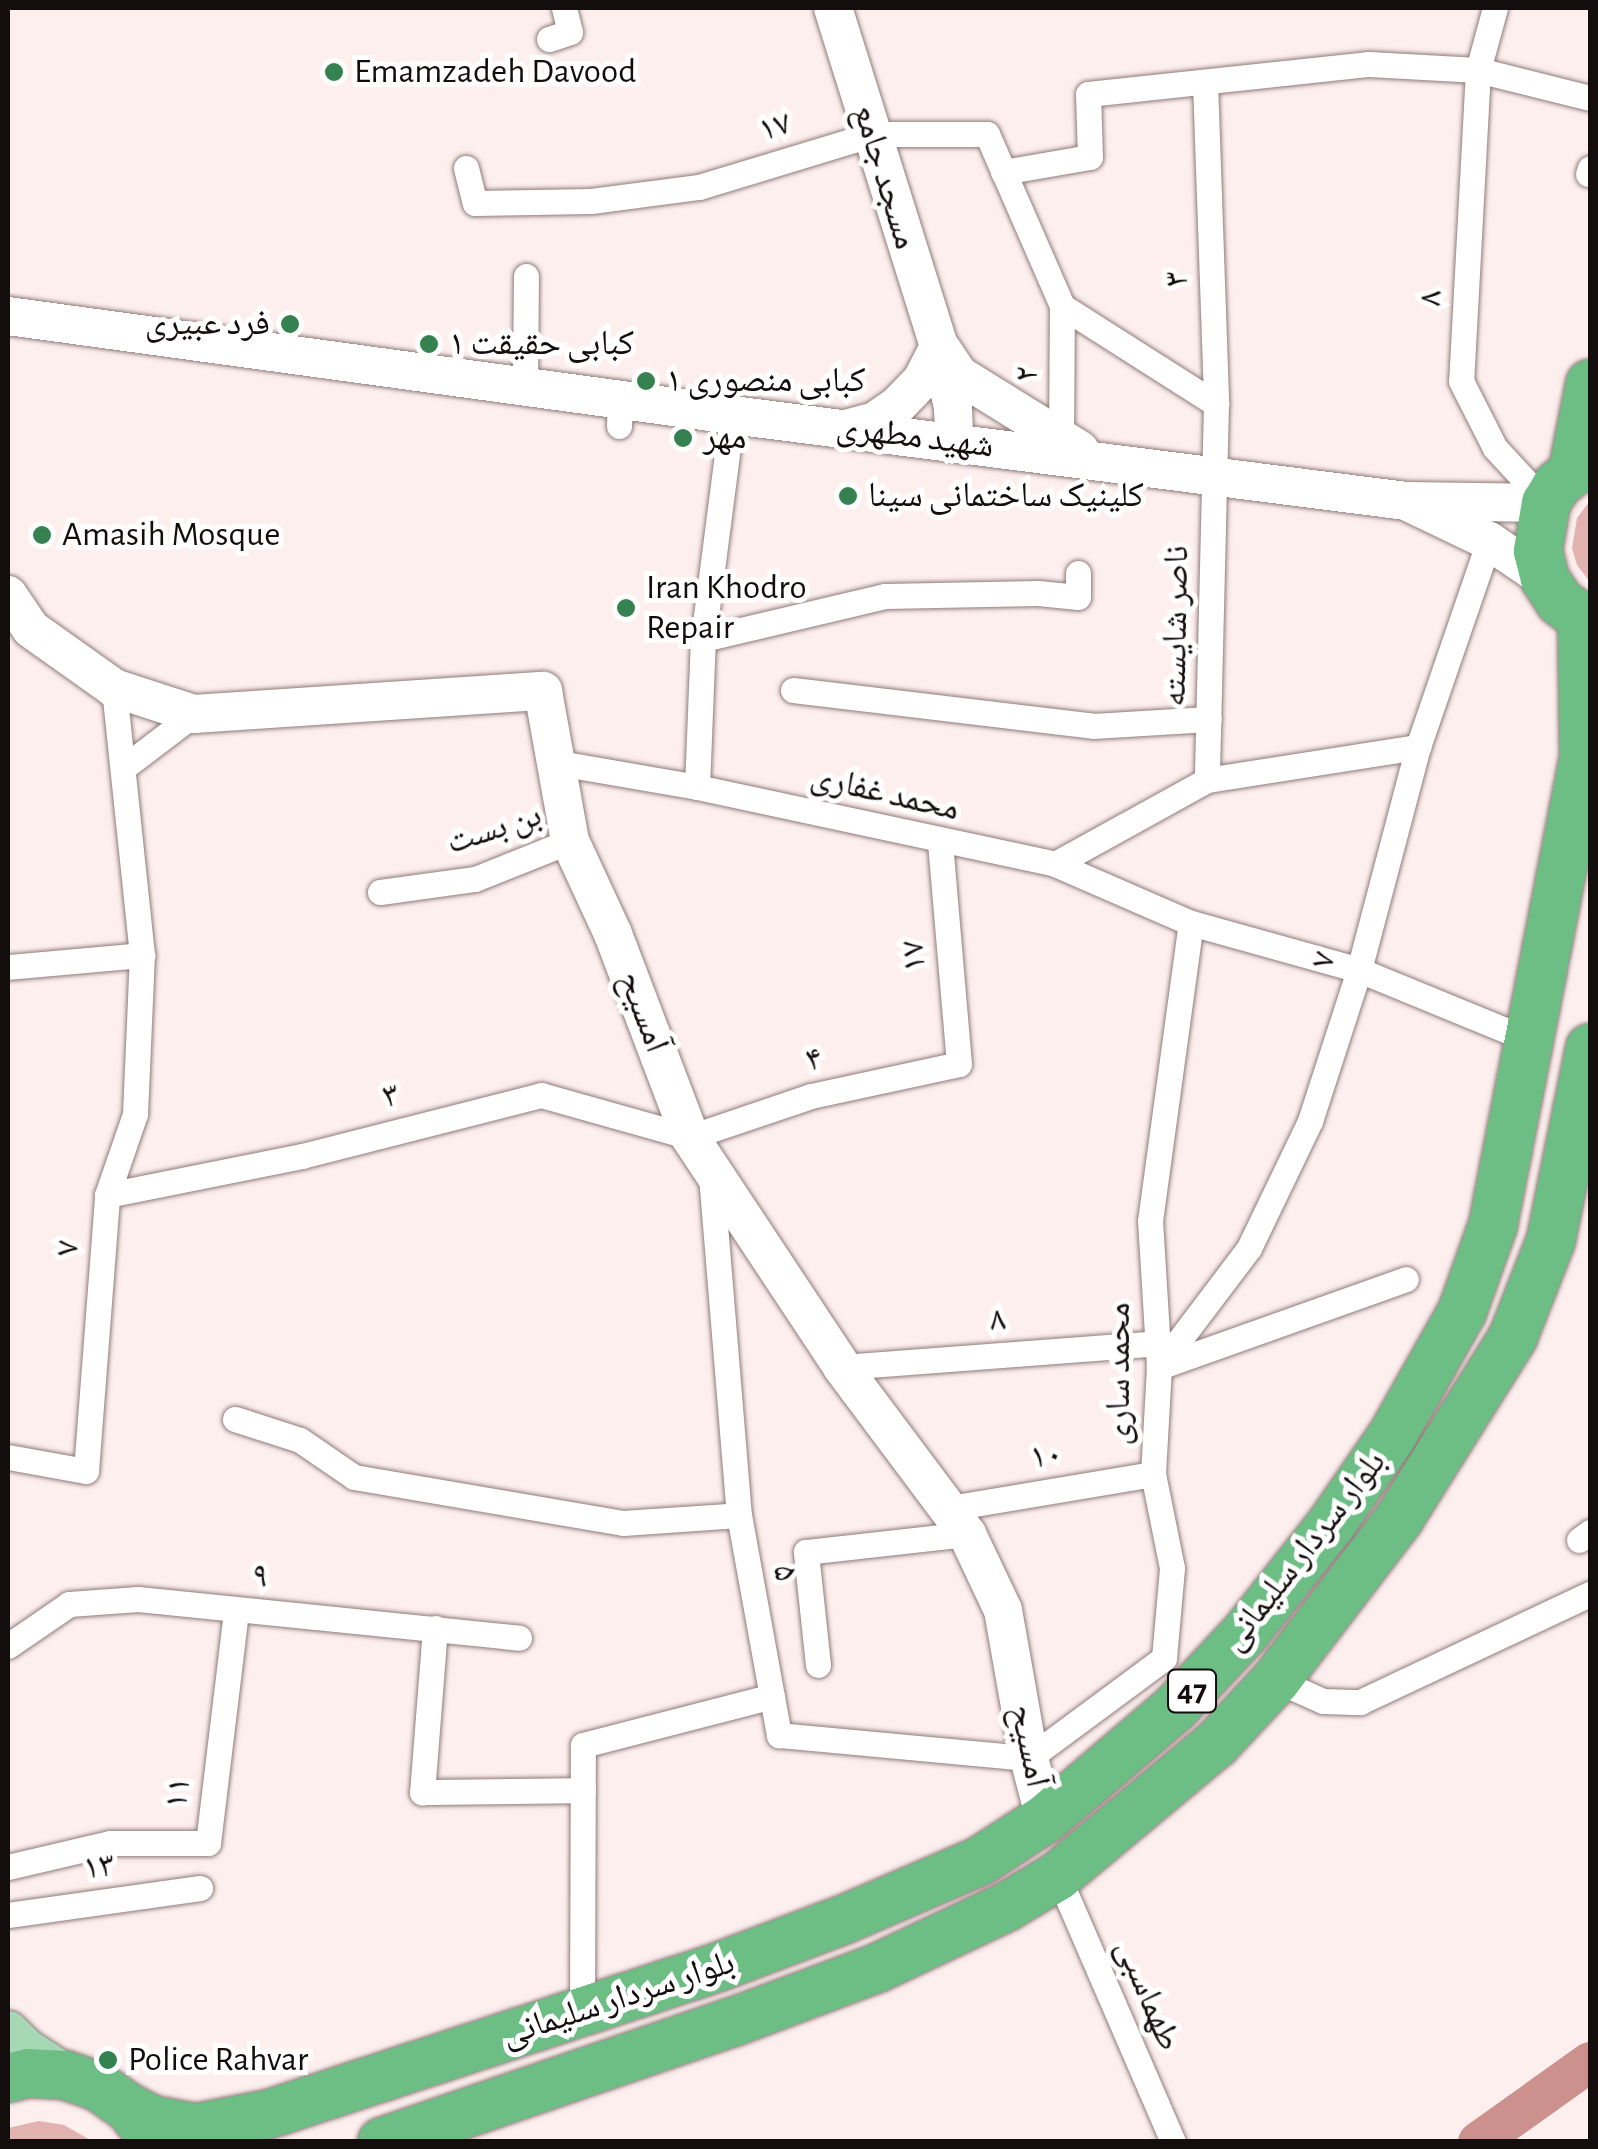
<!DOCTYPE html>
<meta charset="utf-8">
<style>
body{margin:0}
#map{position:relative;width:1598px;height:2149px;overflow:hidden;background:#fcefee;font-family:"Alegreya Sans","Noto Naskh Arabic",sans-serif}
div>[style]{position:absolute}
[style*='--x']{left:calc(var(--x)*1px);top:calc(var(--y)*1px);width:calc(var(--w)*1px);rotate:calc(var(--a)*1deg)}
.green>*{inset:0;background:#e1b2af}
.river>*{height:40px;margin:-20px;padding:0 20px;transform-origin:20px;border-radius:20px;background:#cc908d}
.roads{filter:drop-shadow(0 0 2px #8f7b7a) drop-shadow(0 0 2px #8f7b7a)}
.street>*{height:25px;margin:-12.5px;padding:0 12.5px;transform-origin:12.5px;border-radius:12.5px;background:#fff}
.secondary>*{height:38px;margin:-19px;padding:0 19px;transform-origin:19px;border-radius:19px;background:#fff}
.primary>*{height:42px;margin:-21px;padding:0 21px;transform-origin:21px;border-radius:21px;background:#a7d8b6}
.highway>*{height:48px;margin:-24px;padding:0 24px;transform-origin:24px;border-radius:24px;background:#6cbe85}
.dots>*{width:28px;height:28px;translate:-50% -50%;box-sizing:border-box;border:5px solid #fff;border-radius:50%}
span{translate:-50% -50%;white-space:nowrap;text-align:center;line-height:1.15;-webkit-text-stroke:10px #fff;paint-order:stroke}
.shield-label span{padding:2px 8px;background:#fff;border:2px solid;border-radius:8px;-webkit-text-stroke-width:0}
.shield-label{font-size:32px;color:#140d0d;font-weight:700}
.poi-label{font-size:35px;color:#140d0d}
.left{translate:0 -50%;text-align:left}
.right{translate:-100% -50%;text-align:right}
.street-label{font-size:35px;color:#140d0d}
.frame{position:absolute;inset:0;border:10px solid #140d0d;pointer-events:none}
</style>
<div id="map">
<div class="green">
<div style="clip-path:polygon(1590px 501px,1590px 582px,1577px 565px,1572px 548px,1577px 518px)"></div>
<div style="clip-path:polygon(39px 2121px,64px 2125px,92px 2141px,8px 2141px,8px 2128px)"></div>
</div>
<div class="river">
<div style="--x:1478;--y:2142;--w:138;--a:-35.5"></div>
</div>
<div class="roads">
<div class="street">
<div style="--x:1495;--y:8;--w:64;--a:105.3"></div>
<div style="--x:1478;--y:70;--w:311;--a:93.1"></div>
<div style="--x:1461;--y:381;--w:75;--a:63.1"></div>
<div style="--x:1495;--y:448;--w:75;--a:47.2"></div>
<div style="--x:549;--y:39;--w:22;--a:-18"></div>
<div style="--x:570;--y:32;--w:25;--a:-104"></div>
<div style="--x:1205;--y:82;--w:322;--a:88"></div>
<div style="--x:1216;--y:404;--w:376;--a:91.4"></div>
<div style="--x:466;--y:168;--w:36;--a:76"></div>
<div style="--x:475;--y:203;--w:116;--a:-1"></div>
<div style="--x:591;--y:201;--w:109;--a:-7.4"></div>
<div style="--x:699;--y:187;--w:182;--a:-16.9"></div>
<div style="--x:873;--y:134;--w:114;--a:0"></div>
<div style="--x:987;--y:134;--w:188;--a:66.4"></div>
<div style="--x:1062;--y:306;--w:183;--a:32.5"></div>
<div style="--x:1003;--y:172;--w:88;--a:-9.8"></div>
<div style="--x:1090;--y:157;--w:63;--a:-91.8"></div>
<div style="--x:1088;--y:94;--w:283;--a:-6.1"></div>
<div style="--x:1369;--y:64;--w:109;--a:3.2"></div>
<div style="--x:1478;--y:70;--w:115;--a:14"></div>
<div style="--x:1588;--y:174;--w:6;--a:-72"></div>
<div style="--x:525;--y:385;--w:109;--a:-89.5"></div>
<div style="--x:619;--y:426;--w:27;--a:-88"></div>
<div style="--x:1061;--y:442;--w:136;--a:-89.6"></div>
<div style="--x:703;--y:639;--w:187;--a:-13.3"></div>
<div style="--x:885;--y:596;--w:153;--a:-1.1"></div>
<div style="--x:1038;--y:593;--w:40;--a:5.7"></div>
<div style="--x:1078;--y:597;--w:24;--a:-90"></div>
<div style="--x:793;--y:690;--w:302;--a:6.8"></div>
<div style="--x:1093;--y:726;--w:116;--a:-3.5"></div>
<div style="--x:553;--y:762;--w:146;--a:9.8"></div>
<div style="--x:697;--y:787;--w:366;--a:12.1"></div>
<div style="--x:1055;--y:864;--w:148;--a:23.5"></div>
<div style="--x:1191;--y:923;--w:174;--a:15.6"></div>
<div style="--x:1359;--y:970;--w:185;--a:22.3"></div>
<div style="--x:123;--y:768;--w:89;--a:-37.3"></div>
<div style="--x:697;--y:787;--w:148;--a:-87.7"></div>
<div style="--x:703;--y:639;--w:226;--a:-82.6"></div>
<div style="--x:1055;--y:864;--w:174;--a:-28.9"></div>
<div style="--x:1207;--y:780;--w:214;--a:-8.9"></div>
<div style="--x:380;--y:892;--w:96;--a:-7.8"></div>
<div style="--x:475;--y:879;--w:102;--a:-21.8"></div>
<div style="--x:8;--y:967;--w:135;--a:-5.1"></div>
<div style="--x:711;--y:1176;--w:340;--a:85.3"></div>
<div style="--x:739;--y:1515;--w:224;--a:79.7"></div>
<div style="--x:779;--y:1735;--w:251;--a:5.3"></div>
<div style="--x:1029;--y:1758;--w:168;--a:-36.5"></div>
<div style="--x:1164;--y:1658;--w:90;--a:-84.9"></div>
<div style="--x:1172;--y:1568;--w:96;--a:-101.4"></div>
<div style="--x:1153;--y:1474;--w:107;--a:-86.8"></div>
<div style="--x:1159;--y:1367;--w:146;--a:-93.5"></div>
<div style="--x:1150;--y:1221;--w:301;--a:-82.2"></div>
<div style="--x:107;--y:1195;--w:199;--a:-11.3"></div>
<div style="--x:302;--y:1156;--w:247;--a:-14.3"></div>
<div style="--x:541;--y:1095;--w:155;--a:15.7"></div>
<div style="--x:690;--y:1137;--w:128;--a:-18.7"></div>
<div style="--x:811;--y:1096;--w:151;--a:-12.2"></div>
<div style="--x:959;--y:1064;--w:223;--a:-94.9"></div>
<div style="--x:842;--y:1367;--w:317;--a:-4.3"></div>
<div style="--x:1159;--y:1367;--w:149;--a:-52.9"></div>
<div style="--x:1249;--y:1248;--w:141;--a:-64.3"></div>
<div style="--x:1310;--y:1121;--w:159;--a:-72"></div>
<div style="--x:1359;--y:970;--w:231;--a:-75.2"></div>
<div style="--x:1418;--y:747;--w:218;--a:-71"></div>
<div style="--x:1159;--y:1367;--w:262;--a:-19.6"></div>
<div style="--x:235;--y:1419;--w:68;--a:17.9"></div>
<div style="--x:300;--y:1440;--w:65;--a:34.4"></div>
<div style="--x:354;--y:1477;--w:273;--a:9.7"></div>
<div style="--x:623;--y:1523;--w:116;--a:-3.9"></div>
<div style="--x:8;--y:1457;--w:79;--a:10.2"></div>
<div style="--x:86;--y:1471;--w:277;--a:-85.6"></div>
<div style="--x:107;--y:1195;--w:86;--a:-70.9"></div>
<div style="--x:135;--y:1114;--w:159;--a:-87.5"></div>
<div style="--x:142;--y:955;--w:268;--a:-96"></div>
<div style="--x:950;--y:1508;--w:206;--a:-9.5"></div>
<div style="--x:1579;--y:1540;--w:14;--a:-36"></div>
<div style="--x:435;--y:1628;--w:165;--a:94.5"></div>
<div style="--x:422;--y:1792;--w:161;--a:-0.7"></div>
<div style="--x:8;--y:1646;--w:74;--a:-34.5"></div>
<div style="--x:69;--y:1604;--w:69;--a:-4.1"></div>
<div style="--x:138;--y:1599;--w:383;--a:5.8"></div>
<div style="--x:818;--y:1665;--w:114;--a:-96.1"></div>
<div style="--x:806;--y:1552;--w:162;--a:-6.4"></div>
<div style="--x:1276;--y:1680;--w:51;--a:24.1"></div>
<div style="--x:1323;--y:1701;--w:37;--a:2"></div>
<div style="--x:1360;--y:1702;--w:254;--a:-25.2"></div>
<div style="--x:8;--y:1867;--w:105;--a:-13.2"></div>
<div style="--x:110;--y:1843;--w:98;--a:0"></div>
<div style="--x:208;--y:1843;--w:235;--a:-83.1"></div>
<div style="--x:1058;--y:1876;--w:290;--a:66.6"></div>
<div style="--x:8;--y:1915;--w:194;--a:-8"></div>
<div style="--x:582;--y:2011;--w:266;--a:-89.8"></div>
<div style="--x:583;--y:1745;--w:195;--a:-14.5"></div>
</div>
<div class="secondary">
<div style="--x:833;--y:8;--w:354;--a:72.6"></div>
<div style="--x:939;--y:346;--w:63;--a:77.1"></div>
<div style="--x:953;--y:407;--w:35;--a:88"></div>
<div style="--x:8;--y:316;--w:731;--a:7.79"></div>
<div style="--x:732;--y:415;--w:679;--a:7.27"></div>
<div style="--x:941;--y:348;--w:32;--a:56"></div>
<div style="--x:959;--y:375;--w:142;--a:31.8"></div>
<div style="--x:849;--y:428;--w:27;--a:-15"></div>
<div style="--x:875;--y:421;--w:28;--a:-35"></div>
<div style="--x:898;--y:405;--w:35;--a:-46"></div>
<div style="--x:922;--y:380;--w:38;--a:-63"></div>
<div style="--x:1545;--y:579;--w:68;--a:-145.8"></div>
<div style="--x:1489;--y:541;--w:92;--a:-154.3"></div>
<div style="--x:1406;--y:501;--w:140;--a:0.8"></div>
<div style="--x:8;--y:595;--w:41;--a:55.9"></div>
<div style="--x:31;--y:629;--w:102;--a:35.4"></div>
<div style="--x:114;--y:688;--w:84;--a:18"></div>
<div style="--x:194;--y:714;--w:350;--a:-3.8"></div>
<div style="--x:543;--y:691;--w:152;--a:79.8"></div>
<div style="--x:570;--y:841;--w:102;--a:65.2"></div>
<div style="--x:613;--y:934;--w:217;--a:69.2"></div>
<div style="--x:690;--y:1137;--w:276;--a:56.5"></div>
<div style="--x:842;--y:1367;--w:209;--a:53.2"></div>
<div style="--x:967;--y:1534;--w:84;--a:64.7"></div>
<div style="--x:1003;--y:1610;--w:150;--a:80"></div>
<div style="--x:1029;--y:1758;--w:63;--a:75.3"></div>
</div>
<div class="primary">
<div style="--x:8;--y:2032;--w:25;--a:45"></div>
<div style="--x:26;--y:2050;--w:46;--a:32.7"></div>
</div>
<div class="highway">
<div style="--x:1590;--y:459;--w:42;--a:141.8"></div>
<div style="--x:1557;--y:485;--w:21;--a:121"></div>
<div style="--x:1546;--y:503;--w:49;--a:99.5"></div>
<div style="--x:1538;--y:551;--w:29;--a:76"></div>
<div style="--x:1545;--y:579;--w:27;--a:57"></div>
<div style="--x:1560;--y:602;--w:37;--a:36"></div>
<div style="--x:1573;--y:470;--w:88;--a:-78.8"></div>
<div style="--x:8;--y:2078;--w:21;--a:-14"></div>
<div style="--x:28;--y:2073;--w:37;--a:3"></div>
<div style="--x:65;--y:2075;--w:36;--a:19"></div>
<div style="--x:99;--y:2087;--w:37;--a:35"></div>
<div style="--x:129;--y:2108;--w:33;--a:52"></div>
<div style="--x:129;--y:2108;--w:27;--a:27"></div>
<div style="--x:153;--y:2120;--w:44;--a:10.5"></div>
<div style="--x:196;--y:2128;--w:74;--a:-10.9"></div>
<div style="--x:269;--y:2114;--w:476;--a:-18.1"></div>
<div style="--x:721;--y:1966;--w:130;--a:-20.7"></div>
<div style="--x:843;--y:1920;--w:149;--a:-23.3"></div>
<div style="--x:980;--y:1861;--w:77;--a:-32.9"></div>
<div style="--x:1045;--y:1819;--w:171;--a:-40.5"></div>
<div style="--x:1175;--y:1708;--w:104;--a:-46.9"></div>
<div style="--x:1246;--y:1632;--w:139;--a:-51.7"></div>
<div style="--x:1332;--y:1523;--w:106;--a:-55.4"></div>
<div style="--x:1392;--y:1436;--w:142;--a:-60.6"></div>
<div style="--x:1462;--y:1312;--w:92;--a:-70.4"></div>
<div style="--x:1493;--y:1225;--w:475;--a:-79"></div>
<div style="--x:1584;--y:759;--w:139;--a:-90.8"></div>
<div style="--x:382;--y:2142;--w:371;--a:-18.9"></div>
<div style="--x:733;--y:2022;--w:152;--a:-20.5"></div>
<div style="--x:875;--y:1969;--w:147;--a:-25.3"></div>
<div style="--x:1008;--y:1906;--w:58;--a:-31"></div>
<div style="--x:1058;--y:1876;--w:207;--a:-39.9"></div>
<div style="--x:1217;--y:1743;--w:86;--a:-46.9"></div>
<div style="--x:1276;--y:1680;--w:203;--a:-52.6"></div>
<div style="--x:1399;--y:1519;--w:215;--a:-57.9"></div>
<div style="--x:1513;--y:1337;--w:104;--a:-68.6"></div>
<div style="--x:1551;--y:1240;--w:196;--a:-78.5"></div>
</div>
</div>
<div class="dots">
<div style="left:334px;top:72px;background:#358250"></div>
<div style="left:290px;top:324px;background:#358250"></div>
<div style="left:429px;top:344px;background:#358250"></div>
<div style="left:646px;top:381px;background:#358250"></div>
<div style="left:683px;top:438px;background:#358250"></div>
<div style="left:848px;top:496px;background:#358250"></div>
<div style="left:42px;top:535px;background:#358250"></div>
<div style="left:626px;top:608px;background:#358250"></div>
<div style="left:108px;top:2060px;background:#358250"></div>
</div>
<div class="shield-label">
<span style="left:1192px;top:1691px">47</span>
</div>
<div class="poi-label">
<span class="left" style="left:354px;top:72px">Emamzadeh Davood</span>
<span class="right" style="left:270px;top:324px">فرد عبیری</span>
<span class="left" style="left:449px;top:344px">کبابی حقیقت ۱</span>
<span class="left" style="left:666px;top:381px">کبابی منصوری ۱</span>
<span class="left" style="left:703px;top:438px">مهر</span>
<span class="left" style="left:868px;top:496px">کلینیک ساختمانی سینا</span>
<span class="left" style="left:62px;top:535px">Amasih Mosque</span>
<span class="left" style="left:646px;top:608px">Iran Khodro<br>Repair</span>
<span class="left" style="left:128px;top:2060px">Police Rahvar</span>
</div>
<div class="street-label">
<span style="left:775px;top:127px;rotate:-17deg">۱۷</span>
<span style="left:885px;top:177px;rotate:73deg">مسجد جامع</span>
<span style="left:1177px;top:279px;rotate:-92deg">۳</span>
<span style="left:1431px;top:298px;rotate:-87deg">۸</span>
<span style="left:1027px;top:374px;rotate:-89deg">۲</span>
<span style="left:915px;top:437px;rotate:7deg">شهید مطهری</span>
<span style="left:1176px;top:626px;rotate:-89deg">ناصر شایسته</span>
<span style="left:885px;top:793px;rotate:13deg">محمد غفاری</span>
<span style="left:494px;top:829px;rotate:-18deg">بن بست</span>
<span style="left:914px;top:956px;rotate:-95deg">۱۷</span>
<span style="left:1324px;top:960px;rotate:-74deg">۷</span>
<span style="left:643px;top:1012px;rotate:69deg">آمسیح</span>
<span style="left:814px;top:1060px;rotate:-14deg">۴</span>
<span style="left:391px;top:1096px;rotate:-14deg">۳</span>
<span style="left:68px;top:1248px;rotate:-86deg">۷</span>
<span style="left:998px;top:1320px;rotate:-4deg">۸</span>
<span style="left:1119px;top:1374px;rotate:-90deg">محمد ساری</span>
<span style="left:1046px;top:1456px;rotate:-9deg">۱۰</span>
<span style="left:1304px;top:1551px;rotate:-52deg">بلوار سردار سلیمانی</span>
<span style="left:785px;top:1573px;rotate:80deg">۵</span>
<span style="left:260px;top:1577px;rotate:5deg">۹</span>
<span style="left:1029px;top:1746px;rotate:78deg">آمسیح</span>
<span style="left:178px;top:1793px;rotate:-83deg">۱۱</span>
<span style="left:99px;top:1867px;rotate:-8deg">۱۳</span>
<span style="left:1148px;top:1995px;rotate:67deg">طهماسبی</span>
<span style="left:618px;top:1999px;rotate:-18deg">بلوار سردار سلیمانی</span>
</div>
<div class="frame"></div>
</div>
